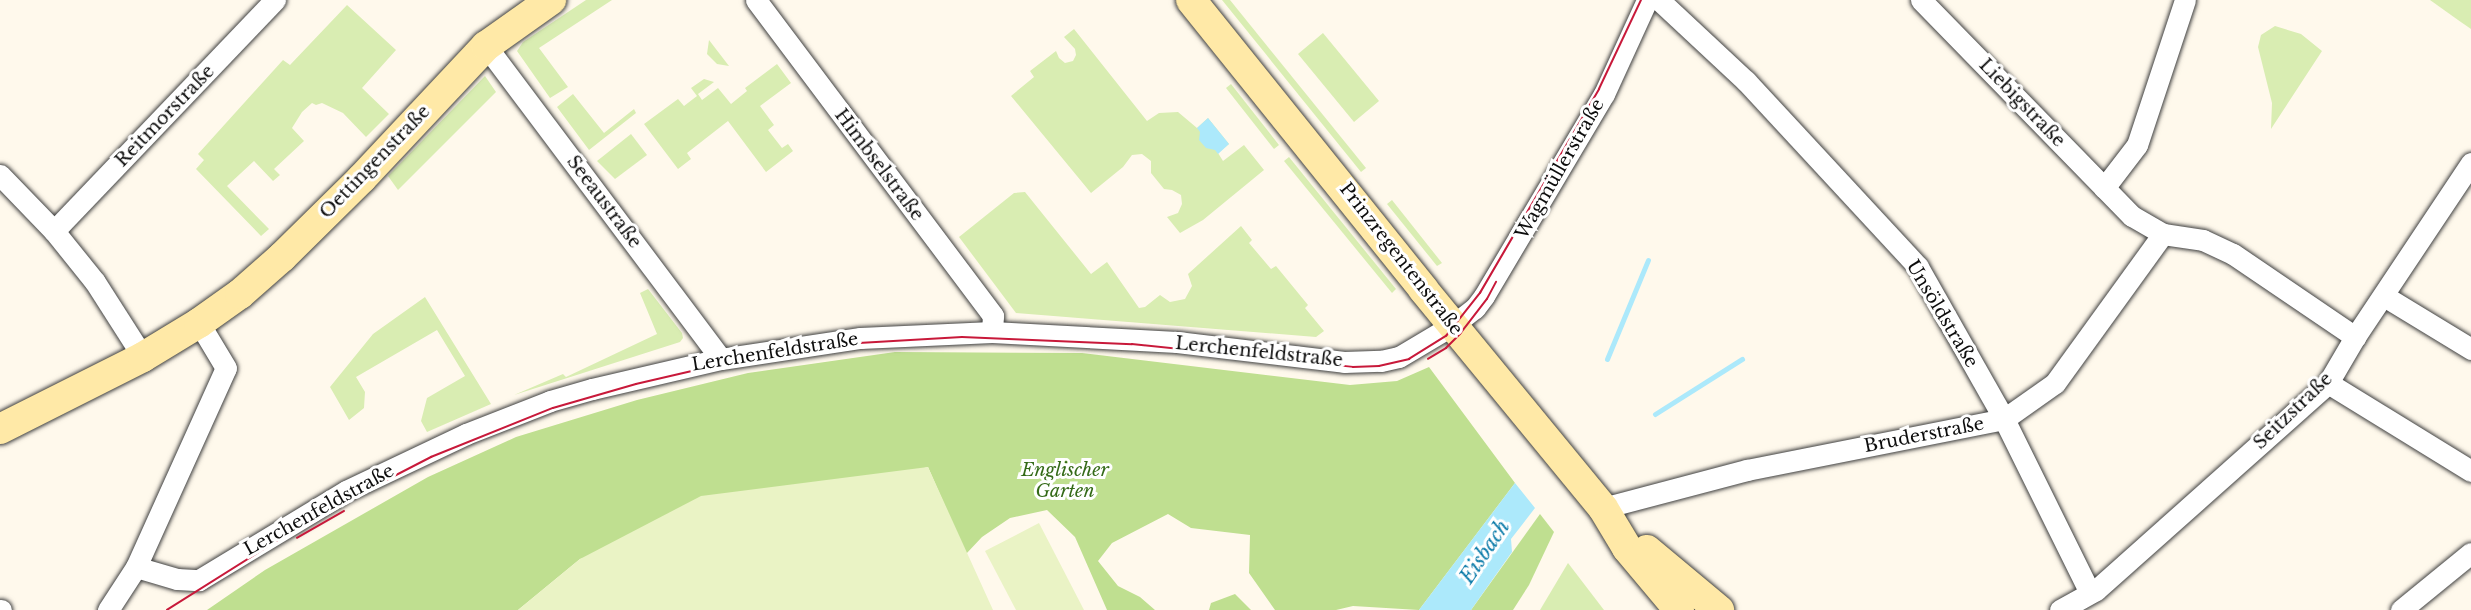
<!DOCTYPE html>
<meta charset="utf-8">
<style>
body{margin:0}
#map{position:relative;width:2471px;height:610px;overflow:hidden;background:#fff9ec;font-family:"Libre Baskerville",serif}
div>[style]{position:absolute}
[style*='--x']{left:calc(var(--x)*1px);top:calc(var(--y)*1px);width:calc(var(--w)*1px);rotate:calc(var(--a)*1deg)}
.green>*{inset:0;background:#d9edb2}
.forest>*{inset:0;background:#bfdf90}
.pitch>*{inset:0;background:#eaf3c5}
.water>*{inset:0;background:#ace9fb}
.stream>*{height:5px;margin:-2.5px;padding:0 2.5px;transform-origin:2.5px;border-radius:2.5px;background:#ace9fb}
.roads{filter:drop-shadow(0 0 2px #404040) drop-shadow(0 0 2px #404040)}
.street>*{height:21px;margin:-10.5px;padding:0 10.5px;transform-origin:10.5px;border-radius:10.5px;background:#fff}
.secondary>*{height:30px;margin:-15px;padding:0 15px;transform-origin:15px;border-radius:15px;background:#ffe9a7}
.tram>*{height:1.5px;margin:-0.75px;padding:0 0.75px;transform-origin:0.75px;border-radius:0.75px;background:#c8193a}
span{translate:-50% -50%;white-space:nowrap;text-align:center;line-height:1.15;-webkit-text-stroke:6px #fff;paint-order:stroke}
.street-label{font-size:18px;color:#0d0d0d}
.park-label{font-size:18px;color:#346a18;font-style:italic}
.water-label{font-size:20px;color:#0b7ba9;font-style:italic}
</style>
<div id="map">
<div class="green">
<div style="clip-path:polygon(586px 0,612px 0,539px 48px,568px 87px,550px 98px,517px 51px,523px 42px)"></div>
<div style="clip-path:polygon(1222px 0,1230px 0,1366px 168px,1361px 172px)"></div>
<div style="clip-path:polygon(2430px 0,2471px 0,2471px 29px,2458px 20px)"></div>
<div style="clip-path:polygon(347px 5px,396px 50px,362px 88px,389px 114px,366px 137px,343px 113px,322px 103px,316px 105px,312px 103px,302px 112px,292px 128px,304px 141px,274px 169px,280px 175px,273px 181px,254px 161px,227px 186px,269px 229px,261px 236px,196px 169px,204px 160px,198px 154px,283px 60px,290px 65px)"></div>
<div style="clip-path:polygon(2275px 26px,2301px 34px,2322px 51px,2271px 129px,2272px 103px,2258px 47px,2261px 35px)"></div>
<div style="clip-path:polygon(1074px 29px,1147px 121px,1159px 113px,1178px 112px,1197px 128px,1208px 118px,1229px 144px,1218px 153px,1223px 161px,1244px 145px,1264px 170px,1203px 220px,1180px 233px,1167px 217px,1178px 213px,1182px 204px,1181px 195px,1172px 190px,1164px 189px,1151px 173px,1151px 161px,1142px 154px,1132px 155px,1123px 167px,1091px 193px,1011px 96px,1034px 77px,1030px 71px,1056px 51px,1059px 58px,1065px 63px,1073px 61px,1076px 55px,1075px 49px,1064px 37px)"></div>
<div style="clip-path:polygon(1323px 33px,1379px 101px,1354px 122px,1298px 54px)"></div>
<div style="clip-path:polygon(709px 40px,729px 66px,717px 64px,707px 54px)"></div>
<div style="clip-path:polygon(777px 64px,791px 83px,760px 106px,774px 125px,768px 130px,782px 148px,788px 144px,793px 151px,766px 172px,728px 121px,687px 153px,691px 159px,678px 169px,644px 124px,678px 99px,684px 106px,697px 96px,691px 88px,704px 79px,714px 82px,698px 94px,702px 100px,718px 88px,731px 104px,747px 91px,745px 88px)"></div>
<div style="clip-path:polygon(485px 76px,496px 92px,398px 190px,388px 176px)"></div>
<div style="clip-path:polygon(1231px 84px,1279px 145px,1274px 149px,1226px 88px)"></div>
<div style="clip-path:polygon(573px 94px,604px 133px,634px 109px,636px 113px,589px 150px,557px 107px)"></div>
<div style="clip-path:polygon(631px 134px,647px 155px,615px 179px,597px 161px)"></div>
<div style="clip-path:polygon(1289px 157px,1396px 289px,1392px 293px,1284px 161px)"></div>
<div style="clip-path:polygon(1025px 192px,1091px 274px,1107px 262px,1139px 308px,1145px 307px,1160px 295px,1170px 302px,1185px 299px,1192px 286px,1188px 274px,1241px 226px,1252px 240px,1249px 243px,1271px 269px,1276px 266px,1308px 305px,1305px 308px,1324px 331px,1316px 337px,1016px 313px,959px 237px,1014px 193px)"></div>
<div style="clip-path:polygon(1392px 200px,1442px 263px,1437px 266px,1387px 204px)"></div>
<div style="clip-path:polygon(648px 289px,682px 333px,683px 338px,680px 342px,514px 395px,563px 374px,566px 377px,657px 334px,640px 293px)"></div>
<div style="clip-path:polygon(425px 297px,491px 404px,427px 432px,421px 421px,427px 398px,465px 376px,437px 330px,356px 377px,365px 392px,364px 408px,349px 420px,330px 387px,373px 334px)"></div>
<div style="clip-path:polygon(1568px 563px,1604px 610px,1540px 610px)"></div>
</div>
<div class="forest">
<div style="clip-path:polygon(895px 352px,1082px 353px,1350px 385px,1397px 381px,1429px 367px,1515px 483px,1419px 610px,1353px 606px,1336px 610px,1275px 610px,1249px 573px,1250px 535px,1191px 528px,1168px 514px,1112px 543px,1098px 561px,1118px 586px,1140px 597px,1155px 610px,1107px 610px,1075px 537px,1047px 510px,1010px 518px,982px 537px,966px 554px,928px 467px,580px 559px,518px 610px,207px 610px,265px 570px,428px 477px,516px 437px,637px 400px,748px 373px)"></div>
<div style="clip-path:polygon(1540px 514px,1554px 532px,1529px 585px,1513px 610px,1471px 610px)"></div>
<div style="clip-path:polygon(1235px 594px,1251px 610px,1209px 610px,1211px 603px)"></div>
</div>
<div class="pitch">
<div style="clip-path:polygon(928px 467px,993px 610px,518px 610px,580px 559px,701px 496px)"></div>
<div style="clip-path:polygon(1039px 523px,1084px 610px,1016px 610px,985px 551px)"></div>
</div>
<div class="water">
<div style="clip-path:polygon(1208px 118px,1229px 144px,1218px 154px,1215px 150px,1206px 148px,1199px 140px,1200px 132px,1197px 128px)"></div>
<div style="clip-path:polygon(1515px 483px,1535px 508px,1511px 539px,1512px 552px,1471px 610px,1419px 610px)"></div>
</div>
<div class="stream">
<div style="--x:1607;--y:359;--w:107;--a:-67.5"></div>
<div style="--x:1655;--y:414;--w:103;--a:-32.3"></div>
</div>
<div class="roads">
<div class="street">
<div style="--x:756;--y:0;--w:395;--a:53.1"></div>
<div style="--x:993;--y:316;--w:16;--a:94"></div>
<div style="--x:1659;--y:0;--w:119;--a:43"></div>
<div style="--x:1746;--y:81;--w:253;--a:47.2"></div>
<div style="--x:1918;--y:267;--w:175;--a:60.5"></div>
<div style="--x:2004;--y:419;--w:194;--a:63.7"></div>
<div style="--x:1921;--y:0;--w:302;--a:45.7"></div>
<div style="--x:2132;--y:216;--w:36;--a:30"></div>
<div style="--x:2163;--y:234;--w:40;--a:8.5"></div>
<div style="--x:2203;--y:240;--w:33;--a:25"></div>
<div style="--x:2233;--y:254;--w:148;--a:34.2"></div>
<div style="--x:486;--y:46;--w:391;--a:53.1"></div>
<div style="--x:0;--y:175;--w:78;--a:46"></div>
<div style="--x:54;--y:231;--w:65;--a:51.2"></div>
<div style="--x:95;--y:282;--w:89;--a:57.4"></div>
<div style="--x:2104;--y:188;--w:54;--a:-52.5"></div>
<div style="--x:2137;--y:145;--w:153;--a:-71.7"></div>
<div style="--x:54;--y:231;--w:320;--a:-46.3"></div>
<div style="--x:2384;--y:296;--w:102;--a:31.3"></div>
<div style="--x:2328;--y:383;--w:168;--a:31.6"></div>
<div style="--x:1603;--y:508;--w:149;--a:-14.8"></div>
<div style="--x:1747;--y:470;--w:262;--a:-11.2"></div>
<div style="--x:2004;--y:419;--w:62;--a:-35.2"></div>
<div style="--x:2055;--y:383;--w:184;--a:-54.1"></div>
<div style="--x:136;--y:567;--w:43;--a:16.3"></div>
<div style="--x:177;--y:579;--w:22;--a:3"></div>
<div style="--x:199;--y:580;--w:172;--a:-31.2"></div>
<div style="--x:346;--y:491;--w:133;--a:-25.4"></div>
<div style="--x:466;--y:434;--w:90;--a:-21.4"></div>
<div style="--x:550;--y:401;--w:44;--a:-15.9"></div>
<div style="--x:592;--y:389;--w:132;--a:-13.1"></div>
<div style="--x:721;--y:359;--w:141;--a:-8.6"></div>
<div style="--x:860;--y:338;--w:132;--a:-2.6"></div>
<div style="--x:992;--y:332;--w:185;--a:3.1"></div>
<div style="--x:1177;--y:342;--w:168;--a:6.8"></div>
<div style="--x:1344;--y:362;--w:37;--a:-2"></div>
<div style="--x:1381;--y:361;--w:18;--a:-13"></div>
<div style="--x:1399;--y:357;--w:63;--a:-30.7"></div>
<div style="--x:1453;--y:325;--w:28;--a:-38"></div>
<div style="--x:1475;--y:308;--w:15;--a:-53"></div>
<div style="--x:1484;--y:296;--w:235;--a:-59.3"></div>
<div style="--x:1604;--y:94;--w:103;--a:-65.4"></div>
<div style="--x:0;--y:610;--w:1;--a:0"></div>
<div style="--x:108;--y:610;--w:51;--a:-56.9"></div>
<div style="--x:136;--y:567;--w:218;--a:-65.7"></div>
<div style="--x:226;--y:368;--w:52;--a:-121"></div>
<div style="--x:2060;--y:610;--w:41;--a:-29.1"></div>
<div style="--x:2096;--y:590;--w:311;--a:-41.7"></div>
<div style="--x:2328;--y:383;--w:53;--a:-59.6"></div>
<div style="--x:2355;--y:337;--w:209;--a:-56.3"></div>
<div style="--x:2401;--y:610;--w:90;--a:-39.2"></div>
</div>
<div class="secondary">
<div style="--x:1191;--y:0;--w:371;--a:51.2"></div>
<div style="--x:1423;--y:289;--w:283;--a:50.6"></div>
<div style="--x:1603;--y:508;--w:47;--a:59"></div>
<div style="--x:1627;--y:548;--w:81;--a:50"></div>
<div style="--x:0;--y:429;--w:160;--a:-26.7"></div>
<div style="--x:143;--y:357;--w:66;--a:-31.3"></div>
<div style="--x:199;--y:323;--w:50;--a:-35.3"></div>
<div style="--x:240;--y:294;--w:56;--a:-41.4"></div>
<div style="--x:282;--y:257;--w:112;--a:-44.6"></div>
<div style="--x:362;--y:178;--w:181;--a:-46.8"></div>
<div style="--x:486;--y:46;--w:80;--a:-35.3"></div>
<div style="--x:1647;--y:550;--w:94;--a:39.8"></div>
</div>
</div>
<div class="tram">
<div style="--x:1428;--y:359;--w:21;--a:-31"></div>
<div style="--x:1446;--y:348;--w:20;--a:-45"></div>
<div style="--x:1460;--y:334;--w:44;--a:-52.4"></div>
<div style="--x:1487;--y:299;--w:19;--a:-62"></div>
<div style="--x:297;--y:538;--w:54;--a:-29.9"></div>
<div style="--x:167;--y:610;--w:173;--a:-32.2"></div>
<div style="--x:313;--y:518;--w:133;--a:-27.3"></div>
<div style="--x:431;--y:457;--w:131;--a:-21.9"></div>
<div style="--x:553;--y:408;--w:86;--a:-16.1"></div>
<div style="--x:636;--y:384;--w:88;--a:-13.1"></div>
<div style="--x:722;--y:364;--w:139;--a:-8.7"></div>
<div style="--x:859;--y:343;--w:103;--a:-3.3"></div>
<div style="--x:962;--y:337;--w:170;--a:2.4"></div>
<div style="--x:1132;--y:344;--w:222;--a:5.9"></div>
<div style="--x:1353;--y:367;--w:26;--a:-2"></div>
<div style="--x:1379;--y:366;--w:31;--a:-13"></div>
<div style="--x:1409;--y:359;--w:44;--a:-31.9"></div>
<div style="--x:1446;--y:336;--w:55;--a:-51.7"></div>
<div style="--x:1480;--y:293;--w:236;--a:-59.7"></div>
<div style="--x:1599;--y:89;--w:98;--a:-64.7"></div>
</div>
<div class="street-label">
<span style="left:2022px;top:103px;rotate:46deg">Liebigstraße</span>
<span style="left:165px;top:116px;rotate:-46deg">Reitmorstraße</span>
<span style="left:375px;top:162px;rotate:-46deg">Oettingenstraße</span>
<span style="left:879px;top:165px;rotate:53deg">Himbselstraße</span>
<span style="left:1560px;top:169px;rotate:-60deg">Wagmüllerstraße</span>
<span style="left:604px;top:202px;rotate:53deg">Seeaustraße</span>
<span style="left:1401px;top:259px;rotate:52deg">Prinzregentenstraße</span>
<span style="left:1942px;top:314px;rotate:59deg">Unsöldstraße</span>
<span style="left:775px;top:352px;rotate:-9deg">Lerchenfeldstraße</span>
<span style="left:1259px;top:352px;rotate:6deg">Lerchenfeldstraße</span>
<span style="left:2293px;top:411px;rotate:-44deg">Seitzstraße</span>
<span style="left:1924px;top:435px;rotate:-11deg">Bruderstraße</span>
<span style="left:319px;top:510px;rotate:-29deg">Lerchenfeldstraße</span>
</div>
<div class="park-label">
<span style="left:1065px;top:481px">Englischer<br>Garten</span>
</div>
<div class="water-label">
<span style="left:1485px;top:552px;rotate:-56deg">Eisbach</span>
</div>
</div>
